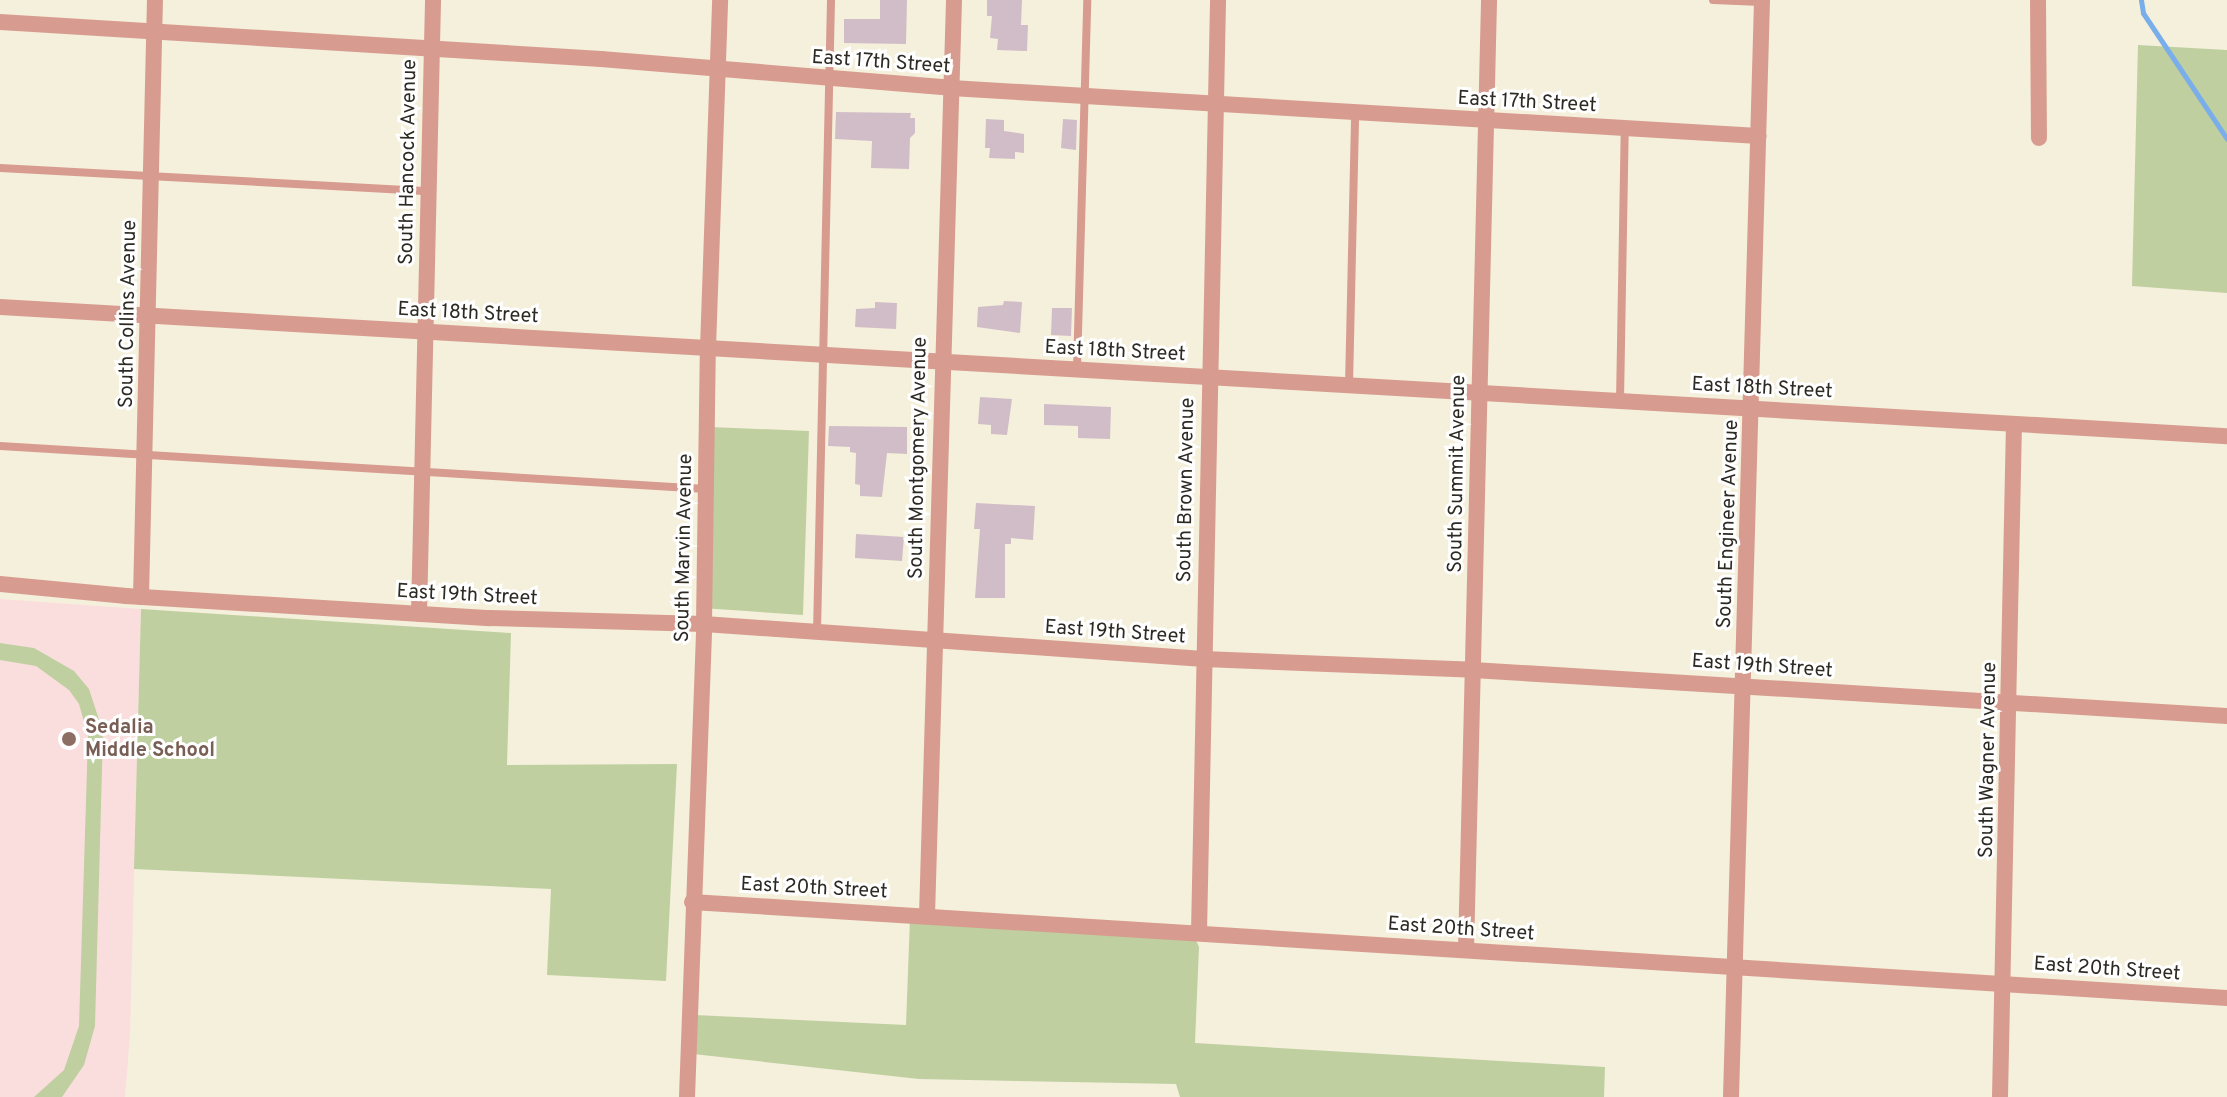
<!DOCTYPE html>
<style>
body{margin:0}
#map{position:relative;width:2227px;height:1097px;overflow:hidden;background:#f5f0dc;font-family:Overpass,sans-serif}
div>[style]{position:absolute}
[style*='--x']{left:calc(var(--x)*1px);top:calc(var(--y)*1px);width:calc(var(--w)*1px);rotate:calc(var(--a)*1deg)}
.education>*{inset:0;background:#fadede}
.green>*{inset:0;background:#bfcfa0}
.stream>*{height:5px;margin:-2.5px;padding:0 2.5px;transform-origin:2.5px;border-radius:2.5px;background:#7aaeea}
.building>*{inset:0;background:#d1bdc7}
.service>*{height:8px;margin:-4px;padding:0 4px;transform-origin:4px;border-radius:4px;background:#d79c8f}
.minor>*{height:16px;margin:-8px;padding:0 8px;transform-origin:8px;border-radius:8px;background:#d79c8f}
.dots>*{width:22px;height:22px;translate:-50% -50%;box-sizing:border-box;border:4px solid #fff;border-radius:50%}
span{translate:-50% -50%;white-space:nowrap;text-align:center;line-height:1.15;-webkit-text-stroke:6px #fff;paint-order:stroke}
.street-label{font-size:20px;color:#2c2a23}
.education-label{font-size:20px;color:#785e54;font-weight:700}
.left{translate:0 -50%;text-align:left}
</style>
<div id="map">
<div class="education">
<div style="clip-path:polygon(0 599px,141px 609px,130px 1035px,125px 1097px,0 1097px)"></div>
</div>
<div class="green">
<div style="clip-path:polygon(2138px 45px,2227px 50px,2227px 293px,2132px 286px)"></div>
<div style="clip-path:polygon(710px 427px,809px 431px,803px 615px,702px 608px)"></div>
<div style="clip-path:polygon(141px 609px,511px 633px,507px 765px,677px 764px,666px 981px,547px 975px,551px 889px,134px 869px)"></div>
<div style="clip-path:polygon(0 643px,34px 648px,74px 671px,89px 689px,103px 732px,95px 1026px,84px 1065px,62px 1097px,34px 1097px,64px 1070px,79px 1026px,88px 736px,79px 704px,69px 690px,36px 666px,0 660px)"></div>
<div style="clip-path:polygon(910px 918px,1195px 938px,1199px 947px,1195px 1043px,1605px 1067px,1604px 1097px,1180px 1097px,1176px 1084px,919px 1079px,693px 1054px,695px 1015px,906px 1025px)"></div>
</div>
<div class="stream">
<div style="--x:2141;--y:0;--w:13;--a:81"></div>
<div style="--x:2143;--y:13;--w:151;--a:56.3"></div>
</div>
<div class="building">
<div style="clip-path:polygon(880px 0,907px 0,906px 44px,844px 43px,844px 19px,880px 19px)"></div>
<div style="clip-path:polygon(987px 0,1022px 0,1021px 25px,1028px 25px,1027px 51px,997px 50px,998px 39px,990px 38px,992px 16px,987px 16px)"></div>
<div style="clip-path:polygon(836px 112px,911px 113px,910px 118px,915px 118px,915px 133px,910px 138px,909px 169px,871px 168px,872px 141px,835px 139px)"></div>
<div style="clip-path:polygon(986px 119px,1004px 120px,1004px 131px,1024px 134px,1024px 153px,1015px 152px,1015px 159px,989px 158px,990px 148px,985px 148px)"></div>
<div style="clip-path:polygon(1063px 119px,1077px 120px,1076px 150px,1061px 148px)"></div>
<div style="clip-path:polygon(1004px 301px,1022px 302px,1020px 333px,977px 327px,978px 307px,1003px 305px)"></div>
<div style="clip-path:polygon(875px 302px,897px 303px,896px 329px,855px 327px,856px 309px,875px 308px)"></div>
<div style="clip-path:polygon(1052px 308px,1072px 308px,1071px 336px,1051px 335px)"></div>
<div style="clip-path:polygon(980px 397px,1012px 399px,1007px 435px,991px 434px,991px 425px,978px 424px)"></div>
<div style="clip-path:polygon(1044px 404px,1111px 407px,1110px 439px,1078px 438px,1078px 426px,1044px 425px)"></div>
<div style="clip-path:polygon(829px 426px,907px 427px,907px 454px,887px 453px,882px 497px,860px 496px,860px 485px,855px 484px,856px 453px,850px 452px,850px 447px,828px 446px)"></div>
<div style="clip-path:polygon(976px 503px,1035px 506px,1033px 540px,1011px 538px,1011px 544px,1005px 544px,1005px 598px,975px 598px,980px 529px,974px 529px)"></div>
<div style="clip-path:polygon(856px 534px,904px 537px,902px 561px,855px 558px)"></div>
</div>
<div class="service">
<div style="--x:1713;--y:0;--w:48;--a:2.4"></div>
<div style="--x:0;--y:168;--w:429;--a:3.1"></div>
<div style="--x:1077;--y:369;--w:369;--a:-88.4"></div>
<div style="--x:1349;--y:385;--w:272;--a:-88.7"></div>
<div style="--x:1620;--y:401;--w:273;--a:-89"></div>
<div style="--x:0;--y:446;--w:707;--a:3.49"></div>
<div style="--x:817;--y:632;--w:632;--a:-88.73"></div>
</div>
<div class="minor">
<div style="--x:2038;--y:0;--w:138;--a:89.6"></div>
<div style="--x:0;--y:22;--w:602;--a:3.52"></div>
<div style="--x:601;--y:59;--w:351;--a:4.7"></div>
<div style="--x:951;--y:88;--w:809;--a:3.4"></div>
<div style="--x:0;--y:307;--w:2231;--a:3.32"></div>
<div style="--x:0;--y:584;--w:127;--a:5.4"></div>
<div style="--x:126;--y:596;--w:365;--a:3.5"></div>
<div style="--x:490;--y:618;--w:214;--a:1.6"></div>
<div style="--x:704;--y:624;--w:501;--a:4"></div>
<div style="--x:1204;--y:659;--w:269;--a:2.3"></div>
<div style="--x:1473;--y:670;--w:755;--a:3.49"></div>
<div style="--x:141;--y:597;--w:597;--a:-88.66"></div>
<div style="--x:419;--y:614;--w:614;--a:-88.69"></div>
<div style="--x:692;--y:902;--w:1538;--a:3.58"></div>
<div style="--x:927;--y:916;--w:916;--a:-88.31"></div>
<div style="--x:1199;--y:933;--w:933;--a:-88.83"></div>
<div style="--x:1466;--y:950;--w:950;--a:-88.61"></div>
<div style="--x:687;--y:1097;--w:473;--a:-87.9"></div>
<div style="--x:704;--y:624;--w:276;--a:-89.2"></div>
<div style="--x:708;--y:348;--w:348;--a:-88"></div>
<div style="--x:1731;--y:1097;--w:1097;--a:-88.38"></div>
<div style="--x:2000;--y:1097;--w:673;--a:-88.81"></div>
</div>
<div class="dots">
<div style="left:69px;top:739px;background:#8d6e63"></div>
</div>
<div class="street-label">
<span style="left:881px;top:63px;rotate:4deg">East 17th Street</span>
<span style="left:1527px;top:103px;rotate:3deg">East 17th Street</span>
<span style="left:409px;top:162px;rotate:-89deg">South Hancock Avenue</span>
<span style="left:129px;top:314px;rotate:-89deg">South Collins Avenue</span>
<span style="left:468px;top:314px;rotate:3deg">East 18th Street</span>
<span style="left:1115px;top:352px;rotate:3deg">East 18th Street</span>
<span style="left:1762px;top:389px;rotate:3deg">East 18th Street</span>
<span style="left:919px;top:458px;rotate:-89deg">South Montgomery Avenue</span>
<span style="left:1458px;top:474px;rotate:-89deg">South Summit Avenue</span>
<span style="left:1187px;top:490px;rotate:-89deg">South Brown Avenue</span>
<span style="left:1729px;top:524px;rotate:-88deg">South Engineer Avenue</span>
<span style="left:685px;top:548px;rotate:-89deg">South Marvin Avenue</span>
<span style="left:467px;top:596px;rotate:3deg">East 19th Street</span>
<span style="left:1115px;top:633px;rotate:4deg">East 19th Street</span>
<span style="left:1762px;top:667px;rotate:4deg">East 19th Street</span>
<span style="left:1989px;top:760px;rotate:-89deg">South Wagner Avenue</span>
<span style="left:814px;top:889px;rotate:3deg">East 20th Street</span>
<span style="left:1461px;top:930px;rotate:4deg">East 20th Street</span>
<span style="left:2107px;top:970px;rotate:4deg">East 20th Street</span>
</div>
<div class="education-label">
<span class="left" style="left:85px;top:740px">Sedalia<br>Middle School</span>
</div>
</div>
